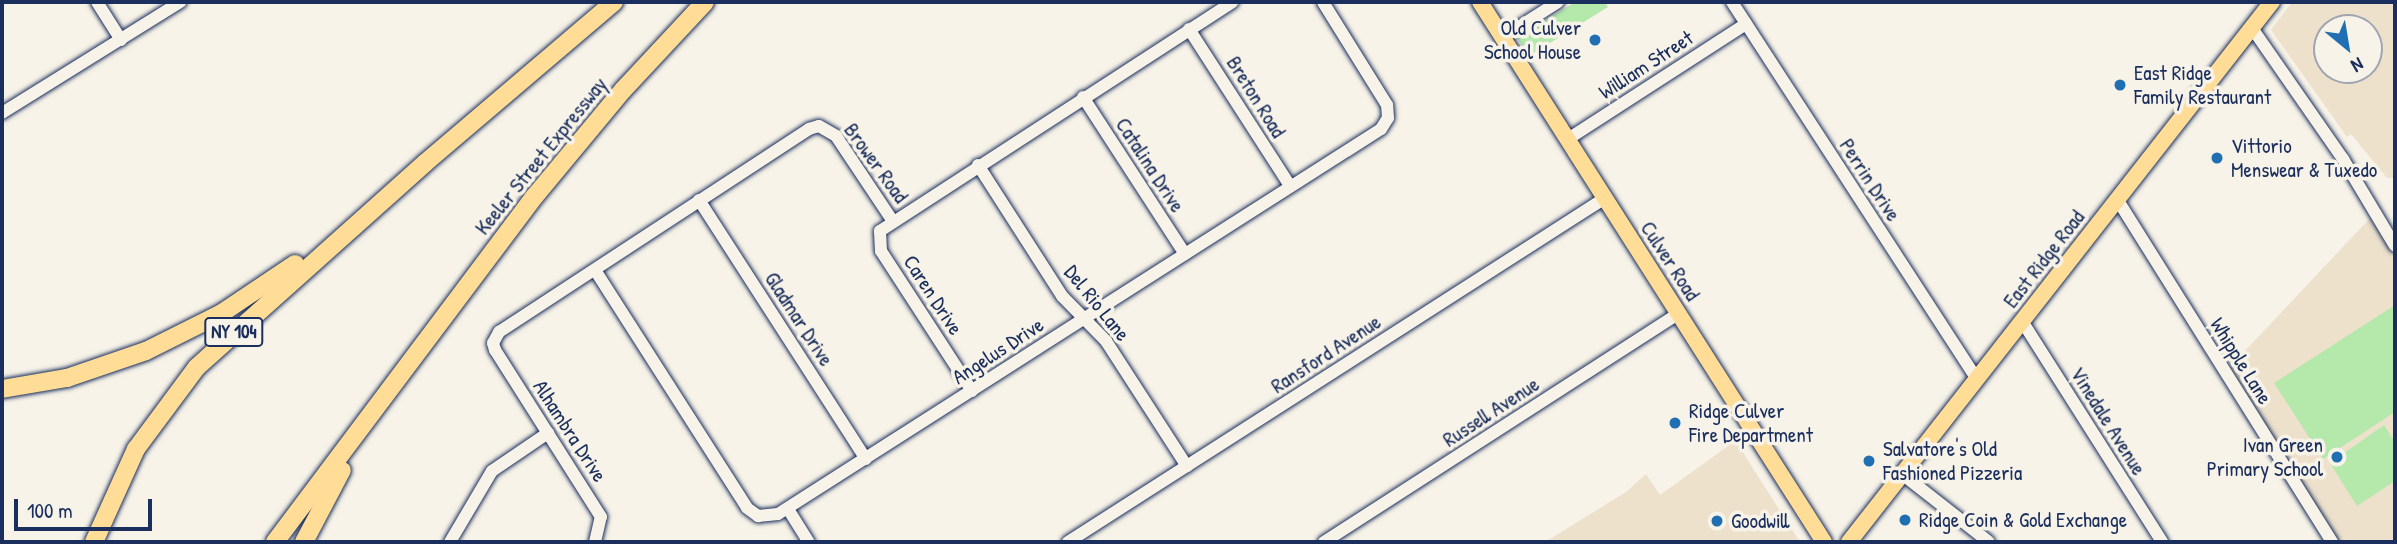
<!DOCTYPE html>
<style>
body{margin:0}
#map{position:relative;width:2397px;height:544px;overflow:hidden;background:#f7f3e8;font-family:"Patrick Hand",sans-serif}
div>[style]{position:absolute}
[style*='--x']{left:calc(var(--x)*1px);top:calc(var(--y)*1px);width:calc(var(--w)*1px);rotate:calc(var(--a)*1deg)}
.built>*{inset:0;background:#ede1cc}
.green>*{inset:0;background:#b4e9ab}
.roads{filter:drop-shadow(0 0 2px #1b2f5e) drop-shadow(0 0 2px #1b2f5e)}
.minor>*{height:12px;margin:-6px;padding:0 6px;transform-origin:6px;border-radius:6px;background:#f7f3e8}
.major>*{height:16px;margin:-8px;padding:0 8px;transform-origin:8px;border-radius:8px;background:#ffdd96}
.highway>*{height:18px;margin:-9px;padding:0 9px;transform-origin:9px;border-radius:9px;background:#ffdd96}
.dots>*{width:19px;height:19px;translate:-50% -50%;box-sizing:border-box;border:4px solid #f7f3e8;border-radius:50%}
span{translate:-50% -50%;white-space:nowrap;text-align:center;line-height:1.15;-webkit-text-stroke:7px #f7f3e8;paint-order:stroke}
.shield-label span{padding:2px 5px;background:#f7f3e8;border:2px solid;border-radius:5px;-webkit-text-stroke-width:0}
.shield-label{font-size:19px;color:#1b2f5e;font-weight:700}
.poi-label{font-size:21px;color:#1b2f5e}
.right{translate:-100% -50%;text-align:right}
.left{translate:0 -50%;text-align:left}
.street-label{font-size:21px;color:#1b2f5e}
.frame{position:absolute;inset:0;border:4px solid #1b2f5e;pointer-events:none}
.north{position:absolute;left:2313px;top:14px;width:70px;height:70px;box-sizing:border-box;background:#f7f3e8;border:2px solid #9fa5b1;border-radius:50%;rotate:150deg;font-size:19px;font-weight:700;line-height:28px;text-align:center;color:#1b2f5e}
.north::after{content:'';display:block;margin:auto;width:24px;height:32px;background:#1f6fb2;clip-path:polygon(50% 0,100% 100%,50% 72%,0 100%)}
.scale{position:absolute;left:14px;top:499px;width:138px;height:32px;box-sizing:border-box;border:4px solid #1b2f5e;border-top:0;padding-left:9px;font-size:21px;line-height:24px;white-space:nowrap;color:#1b2f5e;-webkit-text-stroke:5px #f7f3e8;paint-order:stroke}
</style>
<div id="map">
<div class="built">
<div style="clip-path:polygon(evenodd,2292px 2px,2395px 2px,2395px 178px,2387px 178px,2351px 134px,2347px 137px,2271px 30px,2292px 2px,2327px 28px,2369px 28px,2369px 70px,2327px 70px,2327px 28px)"></div>
<div style="clip-path:polygon(2374px 214px,2395px 246px,2395px 542px,2332px 542px,2225px 372px)"></div>
<div style="clip-path:polygon(1739px 438px,1745px 456px,1800px 542px,1545px 542px,1626px 492px,1646px 474px,1660px 495px)"></div>
</div>
<div class="green">
<div style="clip-path:polygon(1575px 2px,1605px 2px,1608px 7px,1529px 56px,1517px 38px)"></div>
<div style="clip-path:polygon(2395px 305px,2395px 412px,2323px 459px,2274px 383px)"></div>
<div style="clip-path:polygon(2384px 425px,2395px 442px,2395px 481px,2357px 506px,2330px 463px)"></div>
</div>
<div class="roads">
<div class="minor">
<div style="--x:97;--y:2;--w:45;--a:57.7"></div>
<div style="--x:1732;--y:2;--w:450;--a:57"></div>
<div style="--x:2252;--y:28;--w:160;--a:55.2"></div>
<div style="--x:2343;--y:159;--w:101;--a:59.1"></div>
<div style="--x:1189;--y:29;--w:187;--a:57.2"></div>
<div style="--x:1503;--y:37;--w:65;--a:-32.5"></div>
<div style="--x:1083;--y:97;--w:187;--a:57"></div>
<div style="--x:2;--y:113;--w:210;--a:-31.9"></div>
<div style="--x:1568;--y:139;--w:212;--a:-32.9"></div>
<div style="--x:978;--y:165;--w:156;--a:57.3"></div>
<div style="--x:1062;--y:296;--w:63;--a:45.6"></div>
<div style="--x:1106;--y:341;--w:149;--a:57.1"></div>
<div style="--x:2117;--y:199;--w:405;--a:57.9"></div>
<div style="--x:699;--y:200;--w:308;--a:57.2"></div>
<div style="--x:595;--y:270;--w:282;--a:57.4"></div>
<div style="--x:747;--y:508;--w:14;--a:36"></div>
<div style="--x:758;--y:516;--w:20;--a:-6"></div>
<div style="--x:778;--y:514;--w:715;--a:-32.56"></div>
<div style="--x:1381;--y:129;--w:13;--a:-58"></div>
<div style="--x:1388;--y:118;--w:13;--a:-94"></div>
<div style="--x:1387;--y:105;--w:121;--a:-121.9"></div>
<div style="--x:2022;--y:321;--w:262;--a:57.6"></div>
<div style="--x:972;--y:391;--w:167;--a:-123"></div>
<div style="--x:881;--y:251;--w:20;--a:-93"></div>
<div style="--x:880;--y:231;--w:420;--a:-33"></div>
<div style="--x:1902;--y:474;--w:110;--a:38"></div>
<div style="--x:788;--y:509;--w:39;--a:58"></div>
<div style="--x:450;--y:542;--w:82;--a:-59.4"></div>
<div style="--x:492;--y:471;--w:68;--a:-34.2"></div>
<div style="--x:595;--y:542;--w:26;--a:-77"></div>
<div style="--x:601;--y:517;--w:198;--a:-122.4"></div>
<div style="--x:495;--y:350;--w:7;--a:-106"></div>
<div style="--x:493;--y:343;--w:13;--a:-61"></div>
<div style="--x:499;--y:332;--w:371;--a:-33.2"></div>
<div style="--x:809;--y:129;--w:10;--a:-17"></div>
<div style="--x:819;--y:126;--w:20;--a:30"></div>
<div style="--x:836;--y:136;--w:101;--a:56.3"></div>
<div style="--x:1068;--y:542;--w:638;--a:-32.64"></div>
<div style="--x:1324;--y:542;--w:422;--a:-32.8"></div>
</div>
<div class="major">
<div style="--x:1480;--y:2;--w:640;--a:57.5"></div>
<div style="--x:1849;--y:542;--w:686;--a:-51.93"></div>
</div>
<div class="highway">
<div style="--x:2;--y:389;--w:66;--a:-9.6"></div>
<div style="--x:67;--y:378;--w:83;--a:-18.9"></div>
<div style="--x:146;--y:351;--w:85;--a:-26.6"></div>
<div style="--x:222;--y:313;--w:88;--a:-33.9"></div>
<div style="--x:94;--y:542;--w:102;--a:-65.7"></div>
<div style="--x:136;--y:449;--w:102;--a:-53.4"></div>
<div style="--x:197;--y:367;--w:306;--a:-41.8"></div>
<div style="--x:425;--y:163;--w:248;--a:-40.4"></div>
<div style="--x:275;--y:542;--w:433;--a:-53.1"></div>
<div style="--x:535;--y:196;--w:138;--a:-50.3"></div>
<div style="--x:623;--y:90;--w:120;--a:-47"></div>
<div style="--x:304;--y:542;--w:81;--a:-62.2"></div>
</div>
</div>
<div class="dots">
<div style="left:1595px;top:40px;background:#1f6fb2"></div>
<div style="left:2120px;top:85px;background:#1f6fb2"></div>
<div style="left:2217px;top:158px;background:#1f6fb2"></div>
<div style="left:1675px;top:423px;background:#1f6fb2"></div>
<div style="left:2337px;top:457px;background:#1f6fb2"></div>
<div style="left:1869px;top:461px;background:#1f6fb2"></div>
<div style="left:1905px;top:520px;background:#1f6fb2"></div>
<div style="left:1717px;top:521px;background:#1f6fb2"></div>
</div>
<div class="shield-label">
<span style="left:234px;top:332px">NY 104</span>
</div>
<div class="poi-label">
<span class="right" style="left:1581px;top:40px">Old Culver<br>School House</span>
<span class="left" style="left:2134px;top:85px">East Ridge<br>Family Restaurant</span>
<span class="left" style="left:2231px;top:158px">Vittorio<br>Menswear &amp; Tuxedo</span>
<span class="left" style="left:1689px;top:423px">Ridge Culver<br>Fire Department</span>
<span class="right" style="left:2323px;top:457px">Ivan Green<br>Primary School</span>
<span class="left" style="left:1883px;top:461px">Salvatore's Old<br>Fashioned Pizzeria</span>
<span class="left" style="left:1919px;top:520px">Ridge Coin &amp; Gold Exchange</span>
<span class="left" style="left:1731px;top:521px">Goodwill</span>
</div>
<div class="street-label">
<span style="left:1646px;top:65px;rotate:-33deg">William Street</span>
<span style="left:1256px;top:97px;rotate:58deg">Breton Road</span>
<span style="left:541px;top:156px;rotate:-51deg">Keeler Street Expressway</span>
<span style="left:876px;top:163px;rotate:54deg">Brower Road</span>
<span style="left:1150px;top:165px;rotate:57deg">Catalina Drive</span>
<span style="left:1870px;top:180px;rotate:57deg">Perrin Drive</span>
<span style="left:2044px;top:259px;rotate:-52deg">East Ridge Road</span>
<span style="left:1670px;top:261px;rotate:57deg">Culver Road</span>
<span style="left:933px;top:295px;rotate:57deg">Caren Drive</span>
<span style="left:1097px;top:303px;rotate:51deg">Del Rio Lane</span>
<span style="left:799px;top:319px;rotate:57deg">Gladmar Drive</span>
<span style="left:998px;top:351px;rotate:-33deg">Angelus Drive</span>
<span style="left:1326px;top:354px;rotate:-33deg">Ransford Avenue</span>
<span style="left:2241px;top:361px;rotate:58deg">Whipple Lane</span>
<span style="left:1491px;top:412px;rotate:-33deg">Russell Avenue</span>
<span style="left:2108px;top:421px;rotate:58deg">Vinedale Avenue</span>
<span style="left:570px;top:431px;rotate:57deg">Alhambra Drive</span>
</div>
<div class="frame"></div>
<div class="north">N</div>
<div class="scale">100 m</div>
</div>
